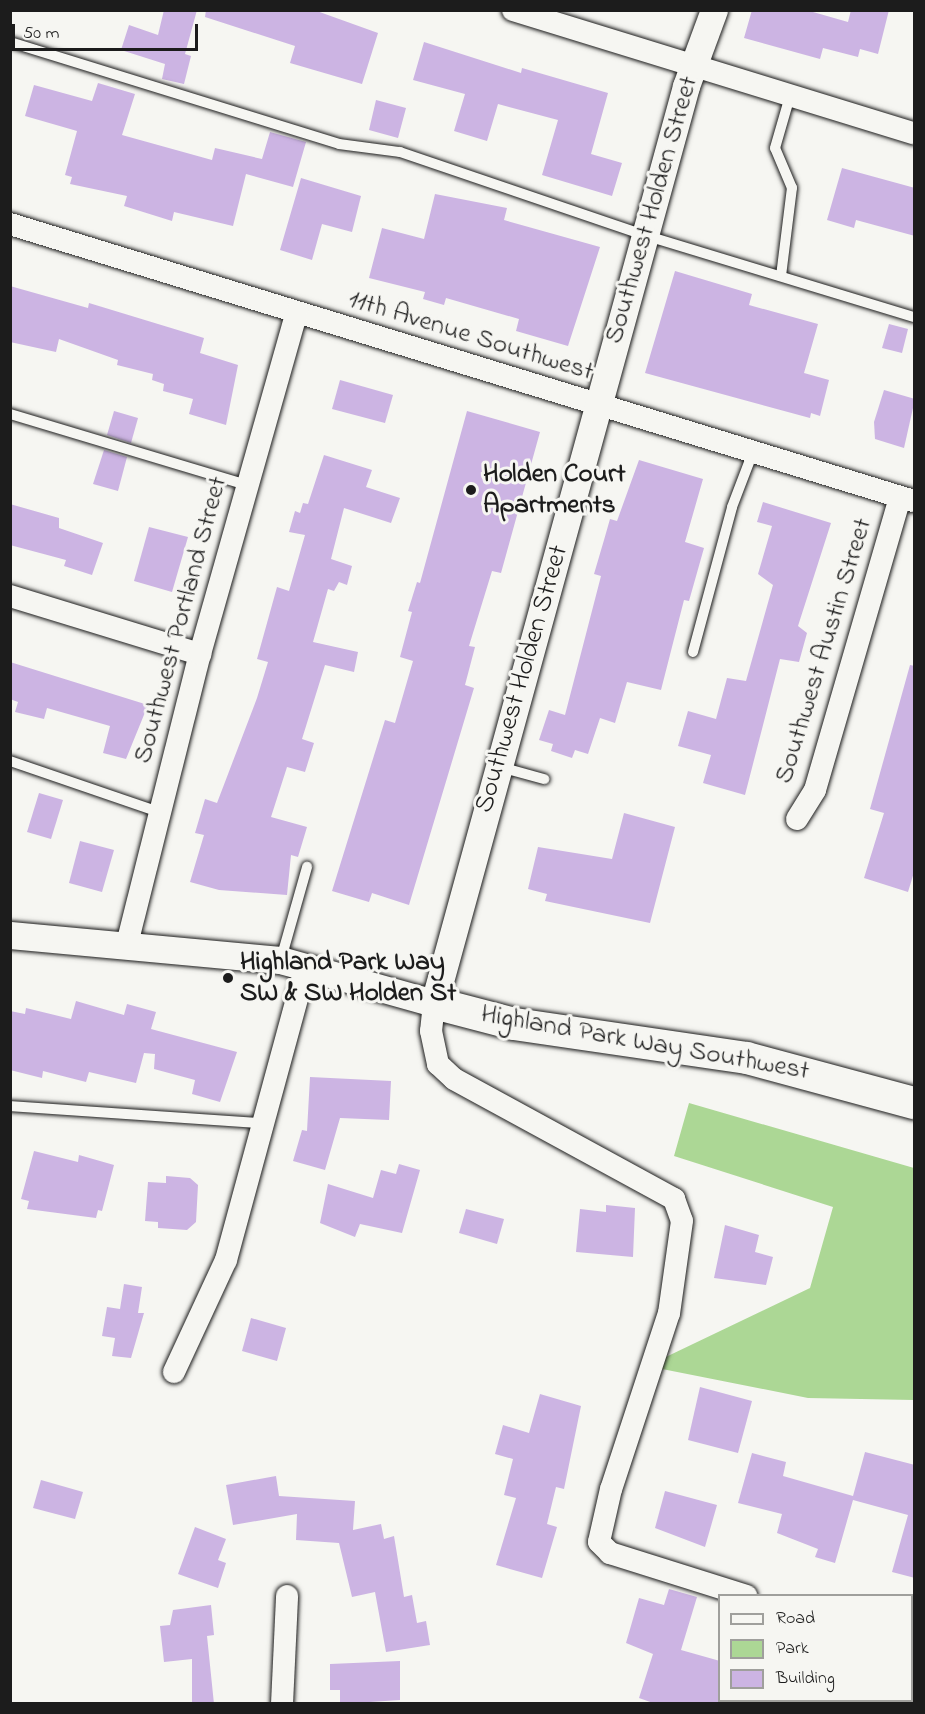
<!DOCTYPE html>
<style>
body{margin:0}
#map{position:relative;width:925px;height:1714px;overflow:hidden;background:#f6f6f2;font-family:"Indie Flower",sans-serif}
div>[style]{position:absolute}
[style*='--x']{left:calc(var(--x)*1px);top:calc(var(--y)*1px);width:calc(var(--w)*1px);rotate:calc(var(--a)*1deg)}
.green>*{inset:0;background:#acd795}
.building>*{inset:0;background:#ccb4e3}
.roads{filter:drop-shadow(0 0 2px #1c1c1c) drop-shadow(0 0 2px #1c1c1c)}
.service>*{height:10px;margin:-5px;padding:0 5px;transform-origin:5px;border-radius:5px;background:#f6f6f2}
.minor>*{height:22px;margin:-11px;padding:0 11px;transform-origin:11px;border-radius:11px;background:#f6f6f2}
.tertiary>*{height:27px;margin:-13.5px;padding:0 13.5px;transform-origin:13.5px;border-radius:13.5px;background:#f6f6f2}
.secondary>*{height:32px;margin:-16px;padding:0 16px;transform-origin:16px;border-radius:16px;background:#f6f6f2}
.dots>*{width:16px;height:16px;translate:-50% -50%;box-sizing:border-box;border:3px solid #f6f6f2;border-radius:50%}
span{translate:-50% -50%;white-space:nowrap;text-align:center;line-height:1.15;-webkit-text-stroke:6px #f6f6f2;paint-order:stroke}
.street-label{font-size:27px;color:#1c1c1c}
.poi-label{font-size:27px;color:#1c1c1c;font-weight:700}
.left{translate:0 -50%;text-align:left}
.frame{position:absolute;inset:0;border:12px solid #1c1c1c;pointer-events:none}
.legend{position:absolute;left:718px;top:1594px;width:195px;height:108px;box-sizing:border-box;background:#f6f6f2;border:2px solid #9f9f9c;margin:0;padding:8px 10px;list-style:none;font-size:18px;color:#1c1c1c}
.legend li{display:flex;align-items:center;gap:12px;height:30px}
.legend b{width:30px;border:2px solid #9f9f9c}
.scale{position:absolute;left:12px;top:24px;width:186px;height:27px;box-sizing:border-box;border:3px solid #1c1c1c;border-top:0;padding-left:8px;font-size:18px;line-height:21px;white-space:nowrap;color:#1c1c1c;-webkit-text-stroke:4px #f6f6f2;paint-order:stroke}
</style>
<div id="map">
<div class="green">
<div style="clip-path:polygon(689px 1103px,914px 1168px,914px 1400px,808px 1398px,647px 1366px,810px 1288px,833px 1207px,674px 1156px)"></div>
</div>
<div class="building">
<div style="clip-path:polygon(164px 10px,197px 10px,185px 54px,191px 56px,184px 84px,162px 79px,165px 64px,121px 50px,129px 25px,158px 35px)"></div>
<div style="clip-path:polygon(206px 10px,314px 10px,378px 33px,362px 84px,290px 63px,295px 46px,205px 17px)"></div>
<div style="clip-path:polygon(752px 10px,806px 10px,848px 22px,851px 10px,889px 10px,878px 54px,860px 49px,858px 57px,823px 48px,820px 59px,744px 38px)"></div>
<div style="clip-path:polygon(424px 42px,521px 73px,522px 68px,608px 93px,591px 154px,622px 163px,612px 196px,542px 175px,558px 120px,498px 104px,487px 141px,454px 131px,465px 94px,413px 80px)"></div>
<div style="clip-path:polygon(98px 83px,135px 94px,122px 135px,212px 160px,215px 148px,262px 159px,270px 132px,306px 142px,293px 187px,246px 174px,233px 226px,174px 212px,172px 221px,124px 206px,127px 196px,70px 184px,72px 177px,65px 175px,77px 131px,25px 116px,34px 85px,92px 101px)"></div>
<div style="clip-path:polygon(376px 100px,406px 108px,398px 138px,369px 130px)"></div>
<div style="clip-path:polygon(842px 168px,915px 188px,915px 236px,856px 220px,854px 228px,827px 220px)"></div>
<div style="clip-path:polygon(301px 178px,361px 196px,352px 232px,322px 224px,312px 260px,280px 250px)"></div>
<div style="clip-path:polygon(435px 194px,507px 208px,504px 220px,600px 247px,568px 346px,516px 331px,519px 319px,446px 298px,444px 305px,423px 299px,425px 292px,369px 278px,382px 228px,424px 239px)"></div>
<div style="clip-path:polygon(675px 271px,752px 294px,749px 305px,818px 324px,804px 373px,829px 380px,820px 416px,811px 413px,810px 418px,645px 373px)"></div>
<div style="clip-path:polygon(10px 286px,88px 308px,89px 303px,204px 338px,200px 353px,238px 365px,226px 425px,189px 414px,193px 399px,163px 391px,164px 384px,152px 380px,153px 374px,117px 365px,118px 360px,59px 339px,56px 352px,10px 342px)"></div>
<div style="clip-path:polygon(889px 324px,908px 329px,902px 353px,882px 348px)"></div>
<div style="clip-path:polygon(340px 380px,393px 395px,385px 423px,332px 409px)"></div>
<div style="clip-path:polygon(884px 390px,915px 399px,904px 448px,875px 439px,874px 422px)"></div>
<div style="clip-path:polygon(114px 411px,138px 418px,131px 443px,107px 435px)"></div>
<div style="clip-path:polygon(467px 411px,540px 432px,501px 573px,492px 571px,469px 646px,475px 647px,465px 685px,474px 688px,409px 905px,372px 893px,369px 902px,332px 891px,385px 720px,395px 723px,413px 661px,400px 657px,412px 612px,408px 611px,417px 582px,420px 583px)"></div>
<div style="clip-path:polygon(104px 450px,127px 457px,118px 491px,93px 484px)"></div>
<div style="clip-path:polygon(324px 455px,372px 470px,366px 487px,400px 498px,391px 523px,344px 508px,331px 559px,352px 566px,347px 585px,339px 582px,334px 591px,328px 589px,313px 642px,358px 652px,354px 672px,325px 665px,302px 739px,314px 743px,305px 772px,287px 767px,271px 817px,307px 827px,298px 857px,291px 855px,287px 895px,219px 890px,190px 882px,204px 835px,195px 833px,205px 799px,217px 803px,257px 698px,268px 662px,257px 659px,277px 587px,289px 591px,305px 535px,289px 532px,295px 511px,300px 513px,303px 503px,308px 504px)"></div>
<div style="clip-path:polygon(639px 460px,703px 479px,685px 542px,704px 548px,689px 601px,684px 600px,661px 690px,627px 682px,615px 723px,600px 718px,588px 754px,575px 750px,572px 758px,551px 751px,553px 744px,539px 740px,549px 710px,565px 715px,601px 576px,594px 574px,604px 540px,610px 519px,617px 521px)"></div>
<div style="clip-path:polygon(763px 502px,831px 523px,798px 626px,807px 633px,799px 662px,780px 659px,745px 795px,703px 783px,711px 755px,678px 746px,688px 711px,716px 719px,727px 678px,746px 681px,773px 585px,758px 574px,772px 526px,757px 522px)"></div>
<div style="clip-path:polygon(10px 504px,59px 518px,59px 528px,103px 543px,92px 575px,64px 566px,66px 560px,10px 545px)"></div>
<div style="clip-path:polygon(149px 527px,188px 537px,172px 592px,134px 581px)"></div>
<div style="clip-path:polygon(10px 662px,148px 705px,126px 759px,103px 753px,110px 726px,47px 708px,44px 719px,15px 712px,18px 702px,10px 699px)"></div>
<div style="clip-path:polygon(910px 665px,915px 666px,915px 869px,908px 892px,864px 878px,884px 813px,870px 809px)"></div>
<div style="clip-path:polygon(39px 793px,63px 800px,51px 839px,27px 832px)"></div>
<div style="clip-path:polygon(624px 813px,675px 827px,650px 923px,545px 901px,547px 894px,528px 889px,538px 847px,612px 859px)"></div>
<div style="clip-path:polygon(80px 841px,114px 850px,102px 892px,69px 883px)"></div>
<div style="clip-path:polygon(76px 1001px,124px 1015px,127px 1004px,156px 1012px,151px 1029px,237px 1052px,220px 1102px,192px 1094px,195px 1080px,154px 1069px,155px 1054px,144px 1053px,136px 1083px,89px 1072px,86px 1082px,43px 1071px,42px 1078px,10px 1070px,10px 1011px,25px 1014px,26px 1008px,71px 1019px)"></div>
<div style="clip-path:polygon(310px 1077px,391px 1081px,389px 1120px,340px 1118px,325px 1170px,293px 1161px,302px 1130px,307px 1131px)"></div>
<div style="clip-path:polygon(34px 1151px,78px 1162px,79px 1155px,114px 1165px,102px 1211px,98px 1210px,96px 1218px,27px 1209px,29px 1201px,21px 1199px)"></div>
<div style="clip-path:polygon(399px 1164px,420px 1170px,402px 1233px,360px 1224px,355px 1237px,320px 1223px,328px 1184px,373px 1198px,381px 1170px,396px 1174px)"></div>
<div style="clip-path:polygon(166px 1176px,190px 1178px,198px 1185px,196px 1222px,187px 1230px,158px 1228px,158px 1222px,145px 1221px,148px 1182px,166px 1183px)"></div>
<div style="clip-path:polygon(606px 1205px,635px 1208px,633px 1257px,576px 1252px,580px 1209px,606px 1212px)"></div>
<div style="clip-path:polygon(466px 1209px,504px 1219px,497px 1244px,459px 1233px)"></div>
<div style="clip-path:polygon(725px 1225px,759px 1235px,755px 1252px,773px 1257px,766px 1285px,714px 1278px)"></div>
<div style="clip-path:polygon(124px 1284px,142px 1287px,138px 1313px,144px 1313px,131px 1358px,112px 1356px,115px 1338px,102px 1336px,107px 1307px,120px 1309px)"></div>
<div style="clip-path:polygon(251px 1318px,286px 1328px,277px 1361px,242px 1351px)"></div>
<div style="clip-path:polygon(700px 1387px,752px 1401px,738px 1453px,688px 1440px)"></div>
<div style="clip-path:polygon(540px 1394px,581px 1406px,564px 1489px,556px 1487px,547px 1524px,557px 1527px,542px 1578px,496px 1565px,516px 1498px,504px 1495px,513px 1459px,495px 1454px,503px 1425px,529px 1433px)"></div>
<div style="clip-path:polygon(865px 1452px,915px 1465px,915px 1578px,892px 1572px,908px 1515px,853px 1500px,835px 1563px,815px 1557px,818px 1549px,777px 1533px,782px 1514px,738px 1503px,752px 1453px,786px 1462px,783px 1476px,853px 1496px)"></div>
<div style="clip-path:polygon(276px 1476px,279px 1496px,355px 1501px,353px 1530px,381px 1524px,384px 1539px,394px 1536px,404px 1597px,412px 1595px,417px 1623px,426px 1621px,430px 1645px,386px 1652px,375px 1592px,352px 1597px,339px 1543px,296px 1540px,297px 1514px,233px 1525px,226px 1485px)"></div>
<div style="clip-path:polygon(41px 1480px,83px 1492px,75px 1519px,33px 1508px)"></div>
<div style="clip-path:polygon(665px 1491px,717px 1505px,705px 1547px,655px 1528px)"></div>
<div style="clip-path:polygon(195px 1527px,226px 1539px,218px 1560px,226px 1563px,218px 1588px,178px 1574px)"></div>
<div style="clip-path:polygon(669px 1589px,697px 1597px,681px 1650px,720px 1661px,720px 1704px,656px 1704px,639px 1698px,653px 1654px,626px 1643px,639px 1598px,664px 1605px)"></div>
<div style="clip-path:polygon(211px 1605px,214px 1635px,207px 1636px,214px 1704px,192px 1704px,192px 1659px,164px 1662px,160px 1626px,170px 1625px,173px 1610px)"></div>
<div style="clip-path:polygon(400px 1661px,400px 1700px,340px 1704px,340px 1690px,330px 1690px,330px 1664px)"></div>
</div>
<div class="roads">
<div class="service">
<div style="--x:10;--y:42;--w:344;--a:17.2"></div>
<div style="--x:339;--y:144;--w:62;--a:7.5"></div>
<div style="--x:400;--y:152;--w:258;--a:18.8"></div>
<div style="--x:644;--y:235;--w:282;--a:16.9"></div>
<div style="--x:781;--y:276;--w:89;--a:-82.9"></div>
<div style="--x:792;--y:188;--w:43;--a:-113"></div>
<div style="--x:775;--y:148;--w:54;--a:-73.9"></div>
<div style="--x:10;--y:414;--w:246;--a:16.7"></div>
<div style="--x:693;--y:652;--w:150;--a:-74.9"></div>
<div style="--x:732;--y:507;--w:59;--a:-69.1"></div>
<div style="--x:10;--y:761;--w:157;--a:18.9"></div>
<div style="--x:500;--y:767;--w:46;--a:15.3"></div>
<div style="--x:281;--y:959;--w:96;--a:-74.2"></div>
<div style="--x:10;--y:1106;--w:251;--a:3.9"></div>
</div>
<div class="minor">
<div style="--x:513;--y:10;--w:419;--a:17.1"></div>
<div style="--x:10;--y:224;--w:945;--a:17.04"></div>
<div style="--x:10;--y:596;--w:199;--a:17"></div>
<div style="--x:797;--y:819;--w:34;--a:-58"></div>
<div style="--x:815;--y:790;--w:305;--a:-73.8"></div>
<div style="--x:127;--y:944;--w:299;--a:-75.9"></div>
<div style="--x:200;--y:654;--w:355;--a:-74.2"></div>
<div style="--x:434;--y:1003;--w:28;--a:96"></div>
<div style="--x:431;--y:1031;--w:34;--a:78"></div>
<div style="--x:438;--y:1064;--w:22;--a:43"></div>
<div style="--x:454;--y:1079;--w:251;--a:28.6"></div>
<div style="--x:674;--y:1199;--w:23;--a:70"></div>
<div style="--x:682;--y:1221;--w:93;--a:98"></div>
<div style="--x:669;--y:1313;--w:185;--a:108.2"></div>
<div style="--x:611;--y:1489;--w:54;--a:102.8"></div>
<div style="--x:599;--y:1542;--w:16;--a:45"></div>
<div style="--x:610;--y:1553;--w:143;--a:17.5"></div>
<div style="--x:174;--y:1372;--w:123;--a:-65.1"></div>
<div style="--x:226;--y:1260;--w:305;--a:-74.8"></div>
<div style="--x:912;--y:1647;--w:2;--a:27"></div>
<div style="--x:282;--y:1704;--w:108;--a:-87.3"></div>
</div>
<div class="tertiary">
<div style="--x:10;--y:935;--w:271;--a:5.3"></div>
<div style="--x:280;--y:960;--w:160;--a:15.6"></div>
<div style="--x:434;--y:1003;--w:951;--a:-74.63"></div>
<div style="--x:686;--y:86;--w:81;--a:-69.8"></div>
</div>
<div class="secondary">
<div style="--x:434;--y:1003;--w:83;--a:14.7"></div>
<div style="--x:514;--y:1024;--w:235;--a:8.3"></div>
<div style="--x:747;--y:1058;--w:173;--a:15.1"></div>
</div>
</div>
<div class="dots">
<div style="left:471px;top:490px;background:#1c1c1c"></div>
<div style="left:228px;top:978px;background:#1c1c1c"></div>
</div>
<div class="street-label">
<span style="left:652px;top:210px;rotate:-74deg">Southwest Holden Street</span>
<span style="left:471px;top:336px;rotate:17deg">11th Avenue Southwest</span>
<span style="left:181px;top:620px;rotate:-75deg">Southwest Portland Street</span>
<span style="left:824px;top:651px;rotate:-73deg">Southwest Austin Street</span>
<span style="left:522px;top:679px;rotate:-74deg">Southwest Holden Street</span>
<span style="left:645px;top:1043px;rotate:10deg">Highland Park Way Southwest</span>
</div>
<div class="poi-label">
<span class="left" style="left:483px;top:490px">Holden Court<br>Apartments</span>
<span class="left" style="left:240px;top:978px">Highland Park Way<br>SW &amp; SW Holden St</span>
</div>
<div class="frame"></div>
<ul class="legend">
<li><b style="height:8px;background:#f6f6f2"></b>Road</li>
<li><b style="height:16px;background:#acd795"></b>Park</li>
<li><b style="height:16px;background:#ccb4e3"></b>Building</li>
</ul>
<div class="scale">50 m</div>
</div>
